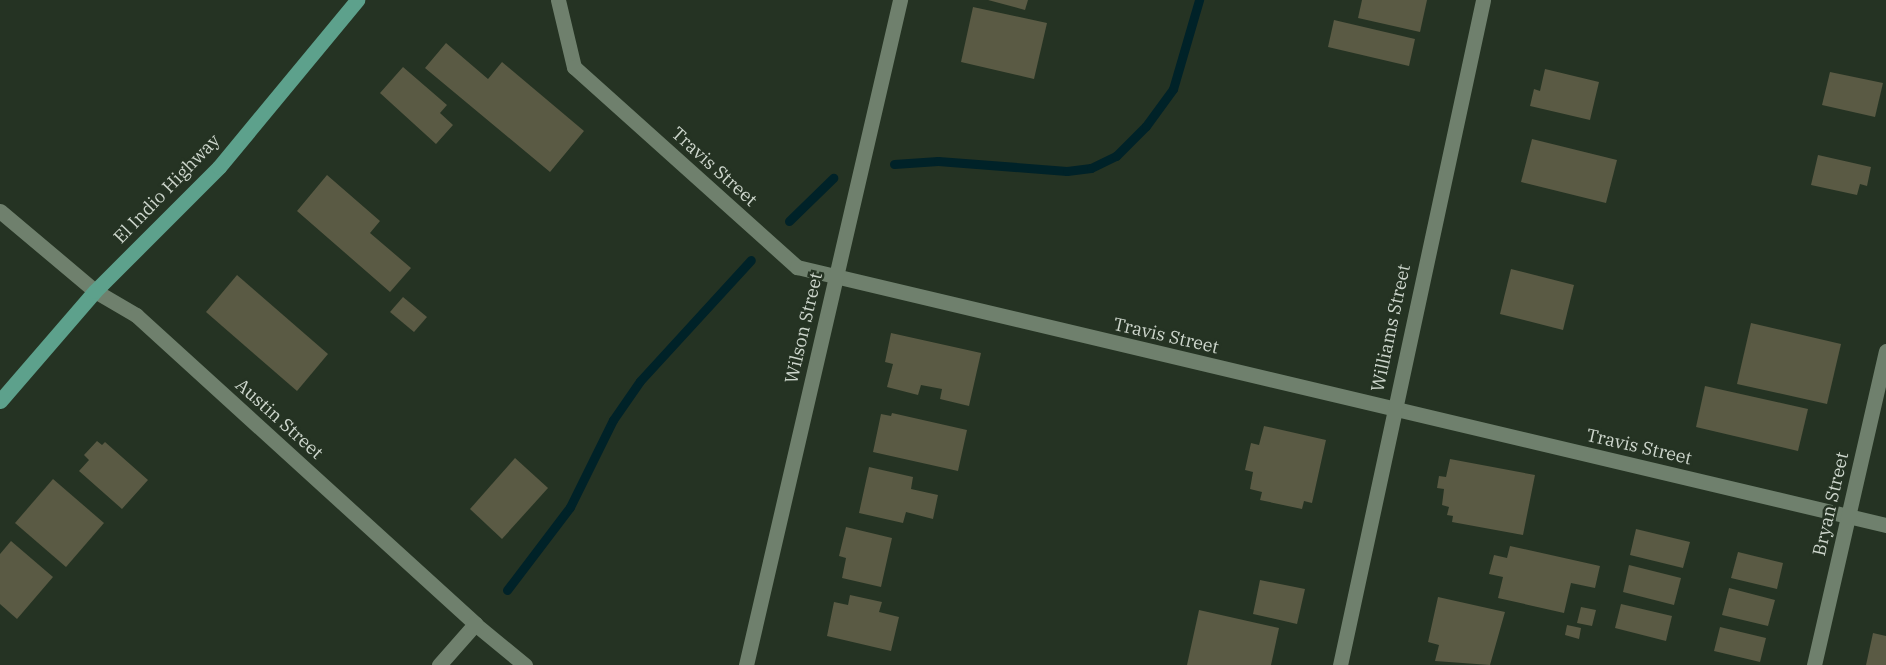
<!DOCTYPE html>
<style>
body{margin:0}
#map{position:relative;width:1886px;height:665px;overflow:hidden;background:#253323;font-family:"IBM Plex Serif",serif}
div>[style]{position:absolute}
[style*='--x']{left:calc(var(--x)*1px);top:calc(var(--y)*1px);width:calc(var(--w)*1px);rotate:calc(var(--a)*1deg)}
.stream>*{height:9px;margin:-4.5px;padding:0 4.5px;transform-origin:4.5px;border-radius:4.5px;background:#002228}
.building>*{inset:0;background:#5a5a44}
.minor>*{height:15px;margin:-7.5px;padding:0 7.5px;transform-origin:7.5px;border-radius:7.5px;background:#6f806d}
.major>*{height:15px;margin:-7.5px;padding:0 7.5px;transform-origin:7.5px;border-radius:7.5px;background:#5da18c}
span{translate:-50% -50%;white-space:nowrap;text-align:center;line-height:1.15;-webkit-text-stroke:5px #253323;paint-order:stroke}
.street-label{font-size:18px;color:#cdd6cc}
</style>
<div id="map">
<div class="stream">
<div style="--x:894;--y:164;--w:44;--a:-3.9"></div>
<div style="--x:938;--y:161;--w:129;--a:4.4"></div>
<div style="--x:1067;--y:171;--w:24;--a:-7"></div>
<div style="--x:1091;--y:168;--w:28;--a:-26"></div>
<div style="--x:1116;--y:156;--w:42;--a:-45"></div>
<div style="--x:1146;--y:126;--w:46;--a:-53.9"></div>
<div style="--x:1173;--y:89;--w:93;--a:-73.7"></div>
<div style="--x:789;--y:221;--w:62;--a:-44.3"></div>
<div style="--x:507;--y:590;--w:104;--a:-52.8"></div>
<div style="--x:570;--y:507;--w:97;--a:-63.7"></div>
<div style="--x:613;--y:420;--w:47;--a:-55.3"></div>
<div style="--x:640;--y:381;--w:164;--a:-47.5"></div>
</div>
<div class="building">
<div style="clip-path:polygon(988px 0,1028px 0,1025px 10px)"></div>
<div style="clip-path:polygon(1362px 0,1427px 0,1420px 32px,1358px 18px)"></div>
<div style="clip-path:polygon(973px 7px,1047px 23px,1034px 79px,961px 62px)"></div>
<div style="clip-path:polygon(1334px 20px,1415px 39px,1409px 66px,1328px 47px)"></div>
<div style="clip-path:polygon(446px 43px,488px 79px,502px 62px,584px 131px,550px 172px,425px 68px)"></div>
<div style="clip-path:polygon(403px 67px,447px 105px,440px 113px,453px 125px,436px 144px,380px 93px)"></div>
<div style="clip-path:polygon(1545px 69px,1599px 82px,1590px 120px,1530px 106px,1534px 89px,1540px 91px)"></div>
<div style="clip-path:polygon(1830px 72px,1883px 83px,1875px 117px,1822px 105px)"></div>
<div style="clip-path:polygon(1532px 139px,1617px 160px,1606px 203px,1521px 182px)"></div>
<div style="clip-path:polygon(1818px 155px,1871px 167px,1867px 186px,1860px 184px,1857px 195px,1811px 185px)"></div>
<div style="clip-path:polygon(327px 175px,380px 221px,370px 233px,411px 268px,390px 292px,297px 211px)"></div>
<div style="clip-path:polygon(1511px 269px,1574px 285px,1563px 330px,1500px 314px)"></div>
<div style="clip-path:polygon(237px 275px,328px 354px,297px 391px,206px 312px)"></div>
<div style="clip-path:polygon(403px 297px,427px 317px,414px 332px,390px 312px)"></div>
<div style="clip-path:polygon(1751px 323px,1841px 344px,1827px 404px,1737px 384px)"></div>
<div style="clip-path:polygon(891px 333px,981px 353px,969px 406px,940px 399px,942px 389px,921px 385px,918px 395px,887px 387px,893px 364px,885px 362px)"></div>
<div style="clip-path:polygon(1705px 386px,1808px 409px,1798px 451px,1696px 427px)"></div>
<div style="clip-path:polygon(892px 413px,967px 430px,958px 471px,873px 452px,881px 414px,891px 416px)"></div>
<div style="clip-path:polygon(1264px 426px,1326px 440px,1312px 503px,1304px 501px,1302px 509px,1260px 500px,1262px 492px,1250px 489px,1253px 472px,1245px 470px,1251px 443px,1259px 445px)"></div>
<div style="clip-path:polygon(97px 441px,102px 445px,105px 442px,148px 480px,122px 509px,79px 471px,89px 460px,84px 455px)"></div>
<div style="clip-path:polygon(515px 458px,548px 488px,502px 539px,470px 509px)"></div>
<div style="clip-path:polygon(1450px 459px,1535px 475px,1523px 535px,1452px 522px,1453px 516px,1447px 515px,1449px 507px,1442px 505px,1444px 489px,1437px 488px,1439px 476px,1446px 477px)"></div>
<div style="clip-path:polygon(869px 467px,913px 477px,911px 489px,938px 495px,933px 519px,906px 512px,903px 523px,859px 513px)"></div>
<div style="clip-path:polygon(53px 479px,104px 523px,66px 567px,15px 523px)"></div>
<div style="clip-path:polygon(846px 527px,892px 538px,881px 587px,842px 578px,846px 558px,839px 556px)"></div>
<div style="clip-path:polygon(1636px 529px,1690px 542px,1683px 568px,1630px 555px)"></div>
<div style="clip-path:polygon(11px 541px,53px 577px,17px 619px,0 604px,0 554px)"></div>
<div style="clip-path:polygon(1510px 546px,1600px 566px,1595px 588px,1571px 583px,1564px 613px,1498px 598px,1503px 577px,1489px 574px,1494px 555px,1507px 558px)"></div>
<div style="clip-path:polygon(1738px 552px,1783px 563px,1777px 589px,1731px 578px)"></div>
<div style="clip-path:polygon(1629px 565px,1681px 578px,1674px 605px,1623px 592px)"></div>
<div style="clip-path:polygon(1260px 580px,1305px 589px,1297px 624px,1253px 614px)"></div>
<div style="clip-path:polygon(1729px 588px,1775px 600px,1768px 626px,1722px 615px)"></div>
<div style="clip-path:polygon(850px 595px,882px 602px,879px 612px,899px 617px,891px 651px,827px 636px,834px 602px,848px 605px)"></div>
<div style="clip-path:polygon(1438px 597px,1505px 612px,1490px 665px,1435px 661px,1439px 645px,1428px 642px)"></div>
<div style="clip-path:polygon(1621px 604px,1672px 616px,1666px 641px,1615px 628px)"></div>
<div style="clip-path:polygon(1581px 607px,1596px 610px,1592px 626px,1577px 623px)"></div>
<div style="clip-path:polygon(1199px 610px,1279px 628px,1271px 665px,1187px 665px)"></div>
<div style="clip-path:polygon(1567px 625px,1581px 628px,1579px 639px,1565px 635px)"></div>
<div style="clip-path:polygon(1720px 627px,1766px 638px,1760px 662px,1714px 651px)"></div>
<div style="clip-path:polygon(1873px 633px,1886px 636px,1886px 665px,1866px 665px)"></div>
</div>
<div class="minor">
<div style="--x:558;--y:0;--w:69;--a:76.6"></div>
<div style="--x:574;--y:67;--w:300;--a:41.9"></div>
<div style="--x:797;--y:267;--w:1119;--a:13.33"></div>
<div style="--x:0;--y:211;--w:124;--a:40.1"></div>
<div style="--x:95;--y:291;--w:48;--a:30.3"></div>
<div style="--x:136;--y:315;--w:459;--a:42.3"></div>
<div style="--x:475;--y:624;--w:65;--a:39.4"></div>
<div style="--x:439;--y:665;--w:55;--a:-48.7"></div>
<div style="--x:746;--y:665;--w:683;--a:-76.96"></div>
<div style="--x:1340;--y:665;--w:680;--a:-77.86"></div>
<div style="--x:1814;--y:665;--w:322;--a:-77.1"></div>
</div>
<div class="major">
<div style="--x:0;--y:401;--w:145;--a:-49.2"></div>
<div style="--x:95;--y:291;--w:175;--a:-45"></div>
<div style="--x:219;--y:167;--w:217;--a:-50.4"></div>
</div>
<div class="street-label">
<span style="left:714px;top:167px;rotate:42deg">Travis Street</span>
<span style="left:167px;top:189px;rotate:-46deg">El Indio Highway</span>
<span style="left:804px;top:328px;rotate:-77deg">Wilson Street</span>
<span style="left:1391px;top:328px;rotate:-78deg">Williams Street</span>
<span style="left:1166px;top:336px;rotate:13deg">Travis Street</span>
<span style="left:279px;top:419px;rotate:42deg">Austin Street</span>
<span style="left:1639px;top:447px;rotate:13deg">Travis Street</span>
<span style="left:1831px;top:504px;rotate:-77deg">Bryan Street</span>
</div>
</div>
